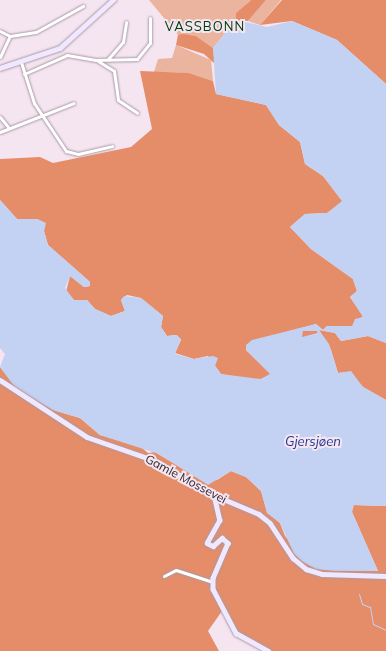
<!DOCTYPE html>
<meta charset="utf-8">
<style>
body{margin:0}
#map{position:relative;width:386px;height:651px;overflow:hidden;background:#f5e5f1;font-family:Mulish,sans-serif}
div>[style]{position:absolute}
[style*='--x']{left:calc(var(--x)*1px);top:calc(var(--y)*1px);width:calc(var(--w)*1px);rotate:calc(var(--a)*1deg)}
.green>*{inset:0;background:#ebb49e}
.forest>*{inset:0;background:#e58d68}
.water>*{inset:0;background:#c3d1f2}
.stream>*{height:1px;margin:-0.5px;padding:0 0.5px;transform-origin:0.5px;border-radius:0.5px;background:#c3d1f2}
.roads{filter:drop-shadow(0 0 1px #aa9aa5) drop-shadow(0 0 1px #aa9aa5)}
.minor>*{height:3px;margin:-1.5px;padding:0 1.5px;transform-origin:1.5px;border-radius:1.5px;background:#fff}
.secondary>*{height:4.5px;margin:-2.25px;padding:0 2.25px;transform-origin:2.25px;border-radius:2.25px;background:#f0e8ff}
span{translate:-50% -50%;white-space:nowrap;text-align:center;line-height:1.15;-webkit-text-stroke:4px #f5e5f1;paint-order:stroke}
.street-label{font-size:12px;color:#2e282c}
.neighbourhood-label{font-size:13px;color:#00400e;letter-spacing:1px}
.water-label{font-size:13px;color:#1f3890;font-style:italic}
</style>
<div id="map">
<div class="green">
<div style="clip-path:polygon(149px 0,251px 0,236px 13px,236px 20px,213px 48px,196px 36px,178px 35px)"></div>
<div style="clip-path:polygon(266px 0,281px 0,260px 25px,248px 21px)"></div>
<div style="clip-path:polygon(176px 45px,211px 60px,213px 81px,189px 73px,154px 72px,158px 59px,172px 58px)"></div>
</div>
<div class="forest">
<div style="clip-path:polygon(251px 0,266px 0,248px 21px,236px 20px,236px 13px)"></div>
<div style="clip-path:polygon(282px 0,386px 0,386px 84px,337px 40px,292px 21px,260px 25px)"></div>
<div style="clip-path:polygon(183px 34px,196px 36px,213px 48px,215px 64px,204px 54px,176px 45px,178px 35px)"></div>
<div style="clip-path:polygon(140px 71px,189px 73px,213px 81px,216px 94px,266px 105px,279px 125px,300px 142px,305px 164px,323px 176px,343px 202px,327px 213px,305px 214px,290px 227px,311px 249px,353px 279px,357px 291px,350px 297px,363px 316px,353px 326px,327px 326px,323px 330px,316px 324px,252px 341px,246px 350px,271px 374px,261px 379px,243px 379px,221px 374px,208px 356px,194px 359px,175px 353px,181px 340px,176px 335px,167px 336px,161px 327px,163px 316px,141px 298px,127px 295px,121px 300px,125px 311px,111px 316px,95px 309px,87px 300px,74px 300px,66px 292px,70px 276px,84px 287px,90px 286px,90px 282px,48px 245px,44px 231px,45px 223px,37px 219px,17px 219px,0 200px,0 159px,40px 157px,53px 163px,131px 147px,152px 129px)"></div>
<div style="clip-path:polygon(319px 330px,335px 333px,341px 341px,368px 336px,386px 343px,386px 400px,363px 387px,349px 372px,338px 373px,331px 350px)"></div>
<div style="clip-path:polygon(302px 331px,317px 331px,318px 333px,301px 338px)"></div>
<div style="clip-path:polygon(0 367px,16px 387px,53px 410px,80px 418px,100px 435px,141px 447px,148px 453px,155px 452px,196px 477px,217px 480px,231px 471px,246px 477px,261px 491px,267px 512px,280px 523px,285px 536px,316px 569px,378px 571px,352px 512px,353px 505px,386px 506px,386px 651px,268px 651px,241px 637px,222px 611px,208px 631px,219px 651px,0 651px)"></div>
</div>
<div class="water">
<div style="clip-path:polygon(evenodd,236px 20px,267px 27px,292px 21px,337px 40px,386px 84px,386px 343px,368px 336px,341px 341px,335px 333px,319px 330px,329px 344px,338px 373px,351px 371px,363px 387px,386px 400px,386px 506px,354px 505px,352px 512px,378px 571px,334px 571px,316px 569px,303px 562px,294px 554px,280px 523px,267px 513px,261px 491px,246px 477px,231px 471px,208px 485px,159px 454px,100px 435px,80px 418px,53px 410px,34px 399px,14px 386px,0 367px,5px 354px,0 348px,0 200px,17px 219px,37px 219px,46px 223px,44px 231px,48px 245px,90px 282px,90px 286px,84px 287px,70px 276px,65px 288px,74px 300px,87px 300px,95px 309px,111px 316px,125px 311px,121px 300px,124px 296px,141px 298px,163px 316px,161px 327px,167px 336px,177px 335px,181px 339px,175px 354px,194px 359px,213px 356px,218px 358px,215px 366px,221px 374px,261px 379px,270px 374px,246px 350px,246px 345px,252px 340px,316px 324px,323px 330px,327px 326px,352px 326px,355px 319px,363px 317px,350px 297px,357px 291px,353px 279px,311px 249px,290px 227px,305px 214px,327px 213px,342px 201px,323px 176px,305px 164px,300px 142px,279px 125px,266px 105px,216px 94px,213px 48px,236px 20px,303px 331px,317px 331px,318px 333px,302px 337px,303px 331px)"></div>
</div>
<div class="stream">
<div style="--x:359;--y:594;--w:10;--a:73"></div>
<div style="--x:362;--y:604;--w:9;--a:21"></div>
<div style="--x:370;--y:607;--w:17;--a:80"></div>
<div style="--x:373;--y:624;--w:14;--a:25"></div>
</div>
<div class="roads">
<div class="minor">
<div style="--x:0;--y:31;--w:11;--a:27"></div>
<div style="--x:10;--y:36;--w:26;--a:-9"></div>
<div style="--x:36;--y:32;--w:54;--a:-29"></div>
<div style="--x:0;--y:57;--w:23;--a:-65"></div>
<div style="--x:108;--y:59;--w:23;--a:-49"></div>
<div style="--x:123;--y:42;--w:20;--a:-81"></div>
<div style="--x:98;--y:61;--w:19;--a:32"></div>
<div style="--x:114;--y:71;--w:29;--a:82"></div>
<div style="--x:118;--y:100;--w:23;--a:34"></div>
<div style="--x:21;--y:62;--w:43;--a:72.4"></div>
<div style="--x:34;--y:103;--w:58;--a:56.3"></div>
<div style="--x:66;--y:151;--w:12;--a:14"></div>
<div style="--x:78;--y:154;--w:35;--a:-13"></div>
<div style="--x:24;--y:74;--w:47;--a:-23.8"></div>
<div style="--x:67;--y:55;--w:29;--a:10"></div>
<div style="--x:96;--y:60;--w:41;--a:-1.4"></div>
<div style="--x:137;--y:59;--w:21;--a:-51"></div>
<div style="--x:150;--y:43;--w:25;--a:-90"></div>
<div style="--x:0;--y:117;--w:14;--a:51"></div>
<div style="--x:0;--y:132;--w:79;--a:-21.4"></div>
<div style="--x:164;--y:576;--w:13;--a:-27"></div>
<div style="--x:176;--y:570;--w:38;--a:18"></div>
</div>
<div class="secondary">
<div style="--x:0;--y:68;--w:63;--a:-18.4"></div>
<div style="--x:60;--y:48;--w:72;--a:-42.2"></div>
<div style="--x:0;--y:380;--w:104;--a:33.2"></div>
<div style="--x:87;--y:437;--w:70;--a:19.2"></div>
<div style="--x:153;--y:460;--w:70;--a:29.8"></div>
<div style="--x:214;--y:495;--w:49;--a:22.9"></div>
<div style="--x:259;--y:514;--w:14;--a:39"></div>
<div style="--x:270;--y:523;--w:42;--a:56.7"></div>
<div style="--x:293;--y:558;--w:17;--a:40"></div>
<div style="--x:306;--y:569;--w:17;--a:17"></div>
<div style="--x:322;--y:574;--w:64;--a:1.8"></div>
<div style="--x:214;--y:495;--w:26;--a:77"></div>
<div style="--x:220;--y:520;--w:26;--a:119"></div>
<div style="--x:207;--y:543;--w:7;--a:27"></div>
<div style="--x:213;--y:546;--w:12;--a:-42"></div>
<div style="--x:222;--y:538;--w:8;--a:40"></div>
<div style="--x:228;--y:543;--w:38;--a:113"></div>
<div style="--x:213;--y:578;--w:11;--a:90"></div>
<div style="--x:213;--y:589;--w:50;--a:62.4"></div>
<div style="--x:236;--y:633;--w:37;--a:29"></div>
</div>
</div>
<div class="street-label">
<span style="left:186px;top:479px;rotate:28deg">Gamle Mossevei</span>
</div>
<div class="neighbourhood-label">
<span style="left:205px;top:26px">VASSBONN</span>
</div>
<div class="water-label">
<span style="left:313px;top:441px">Gjersjøen</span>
</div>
</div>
